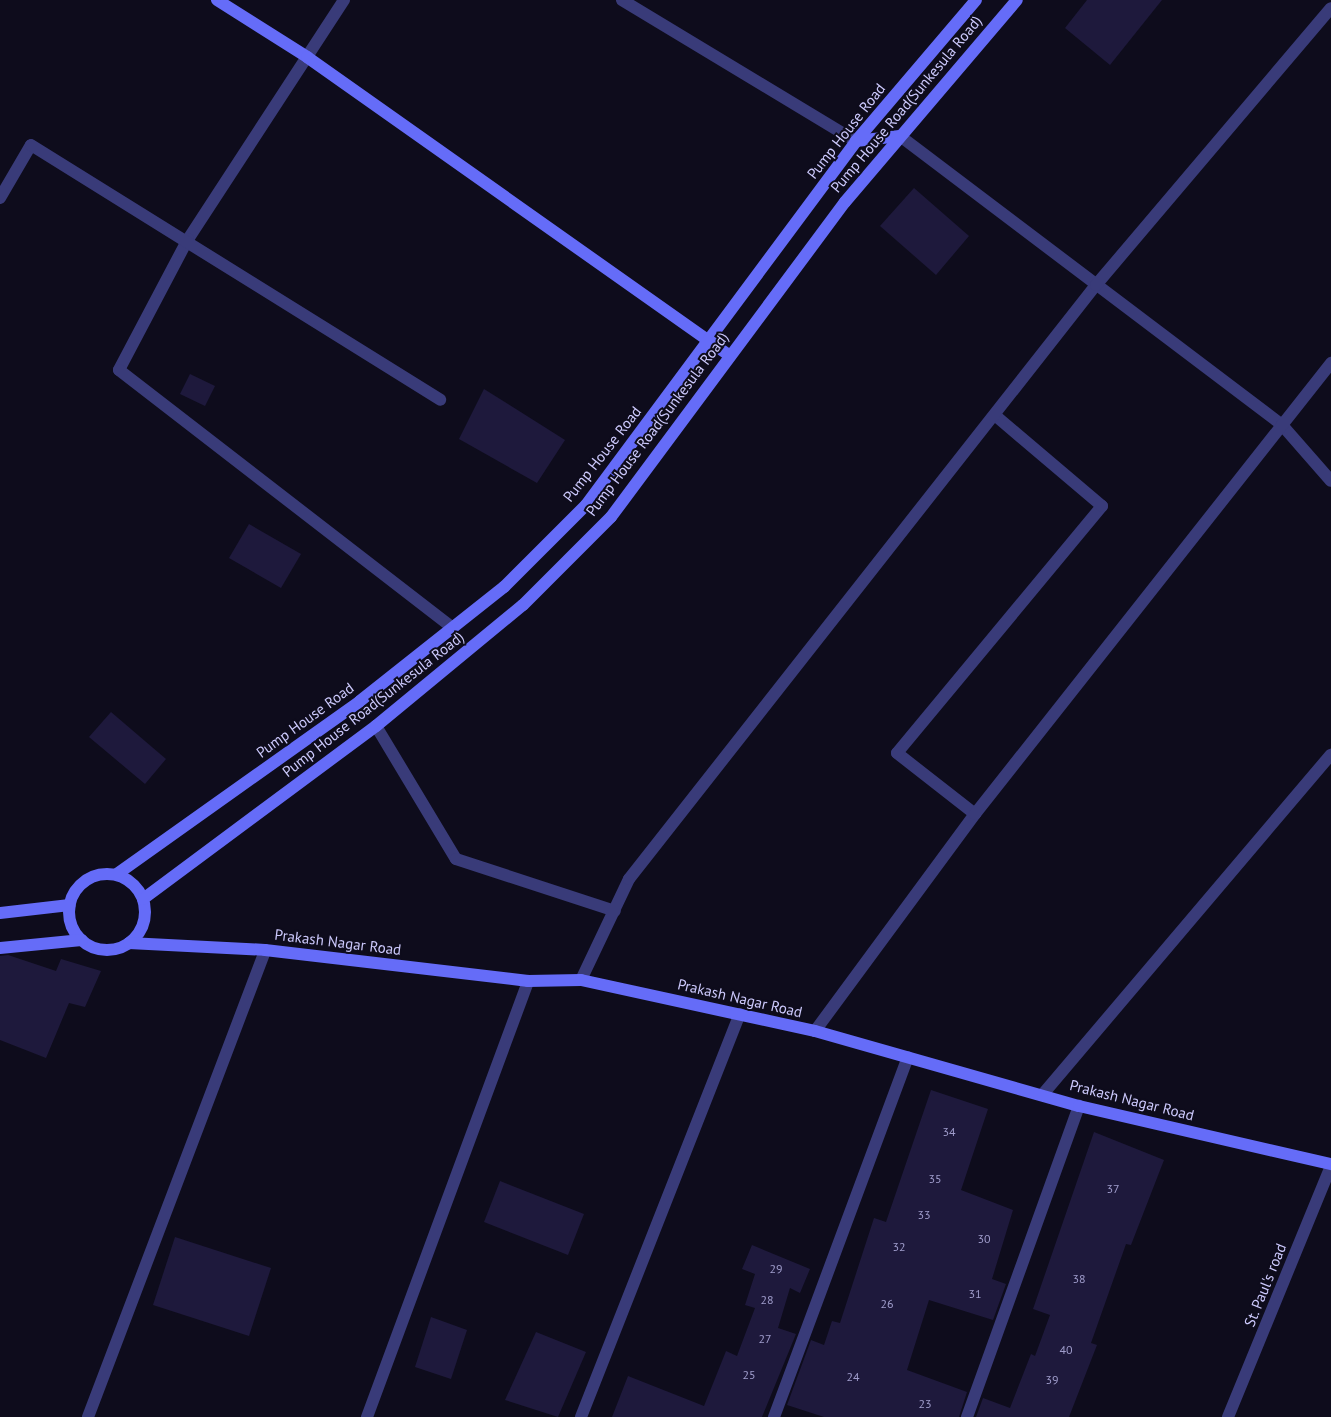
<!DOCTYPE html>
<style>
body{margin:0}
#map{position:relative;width:1331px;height:1417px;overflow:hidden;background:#0e0c1c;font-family:"PT Sans",sans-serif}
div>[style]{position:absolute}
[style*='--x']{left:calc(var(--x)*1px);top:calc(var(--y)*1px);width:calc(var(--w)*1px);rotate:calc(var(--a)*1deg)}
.building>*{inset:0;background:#1e193c}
.street>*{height:12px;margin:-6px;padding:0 6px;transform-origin:6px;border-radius:6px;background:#393b79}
.secondary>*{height:12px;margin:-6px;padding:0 6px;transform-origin:6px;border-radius:6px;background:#656cf8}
.secondary>.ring{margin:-6px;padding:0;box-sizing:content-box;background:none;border:12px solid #656cf8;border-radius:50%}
span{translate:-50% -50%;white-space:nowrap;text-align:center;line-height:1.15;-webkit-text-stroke:4px #0e0c1c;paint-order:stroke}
.number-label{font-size:12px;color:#a09dcc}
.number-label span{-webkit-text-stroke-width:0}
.street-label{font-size:15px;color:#ccc9fc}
</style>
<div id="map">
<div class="building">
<div style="clip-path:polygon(1087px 0,1162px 0,1110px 65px,1065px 28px)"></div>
<div style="clip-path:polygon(914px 188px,969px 236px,936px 275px,880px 226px)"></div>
<div style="clip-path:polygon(190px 374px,215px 386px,205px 406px,180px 394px)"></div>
<div style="clip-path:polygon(484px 389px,565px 440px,537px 483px,459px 439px)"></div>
<div style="clip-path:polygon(249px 524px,301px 554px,281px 588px,229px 558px)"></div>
<div style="clip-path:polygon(111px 712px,166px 759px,145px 784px,89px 737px)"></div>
<div style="clip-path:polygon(8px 955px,56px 971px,61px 959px,101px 971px,85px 1007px,69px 1003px,46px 1058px,0 1040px,0 956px)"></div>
<div style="clip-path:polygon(931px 1090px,988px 1109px,961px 1190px,1013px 1210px,992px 1279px,1006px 1284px,993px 1320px,929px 1300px,907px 1370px,967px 1392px,959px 1417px,824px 1417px,787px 1405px,811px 1340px,824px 1345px,832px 1321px,840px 1323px,874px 1218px,886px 1222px)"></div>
<div style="clip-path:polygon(1094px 1132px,1164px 1160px,1131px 1245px,1126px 1244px,1091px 1343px,1097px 1345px,1069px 1417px,976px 1417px,983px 1398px,1010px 1408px,1031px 1354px,1035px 1356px,1050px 1315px,1033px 1309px)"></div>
<div style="clip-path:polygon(500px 1181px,584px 1214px,568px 1255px,484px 1222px)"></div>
<div style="clip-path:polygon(175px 1237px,271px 1268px,249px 1336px,153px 1305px)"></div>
<div style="clip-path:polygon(752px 1245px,810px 1269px,800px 1293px,790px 1288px,778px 1328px,796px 1334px,762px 1417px,612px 1417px,628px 1376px,704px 1406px,726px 1351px,737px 1356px,755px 1308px,745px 1305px,755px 1274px,742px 1269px)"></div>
<div style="clip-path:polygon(431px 1317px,467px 1330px,451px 1379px,415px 1367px)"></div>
<div style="clip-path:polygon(536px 1332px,586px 1352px,558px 1417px,505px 1400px)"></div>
</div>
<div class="street">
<div style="--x:344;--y:0;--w:285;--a:123.1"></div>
<div style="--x:188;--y:239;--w:148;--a:117.8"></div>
<div style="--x:119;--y:370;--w:422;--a:37.7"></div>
<div style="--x:622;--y:0;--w:273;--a:31.1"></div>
<div style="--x:900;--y:136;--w:479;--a:37.1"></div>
<div style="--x:1282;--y:425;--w:74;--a:48.8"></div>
<div style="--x:0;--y:198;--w:61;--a:-59.7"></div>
<div style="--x:31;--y:145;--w:482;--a:31.9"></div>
<div style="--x:376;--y:726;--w:155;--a:59"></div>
<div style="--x:456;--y:859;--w:167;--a:18.1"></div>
<div style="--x:975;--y:814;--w:99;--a:-142"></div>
<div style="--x:897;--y:753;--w:321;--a:-50.3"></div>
<div style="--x:1102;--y:506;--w:138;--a:-139.7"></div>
<div style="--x:581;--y:980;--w:112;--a:-64.6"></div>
<div style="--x:629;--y:879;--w:756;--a:-51.83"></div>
<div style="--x:1096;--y:285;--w:363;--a:-49.7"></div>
<div style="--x:815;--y:1031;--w:270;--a:-53.6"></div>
<div style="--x:975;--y:814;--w:575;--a:-51.71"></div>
<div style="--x:1043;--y:1094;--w:445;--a:-49.7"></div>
<div style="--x:88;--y:1417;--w:499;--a:-69.2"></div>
<div style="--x:367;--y:1417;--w:465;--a:-69.7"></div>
<div style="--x:581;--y:1417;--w:433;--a:-68.5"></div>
<div style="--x:774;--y:1417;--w:384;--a:-69.6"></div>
<div style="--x:967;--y:1417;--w:331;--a:-70.2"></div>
<div style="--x:1228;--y:1417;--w:271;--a:-67.7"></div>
</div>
<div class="secondary">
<div style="--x:217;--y:0;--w:107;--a:32.3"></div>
<div style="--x:307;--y:57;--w:518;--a:35.25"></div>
<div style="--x:856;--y:141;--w:44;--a:-6.5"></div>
<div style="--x:117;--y:874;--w:298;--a:-35.4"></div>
<div style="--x:360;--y:701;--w:184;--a:-38.4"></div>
<div style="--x:504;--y:587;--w:116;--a:-45"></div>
<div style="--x:586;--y:505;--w:453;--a:-53.4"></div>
<div style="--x:856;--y:141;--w:185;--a:-49.6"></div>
<div class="ring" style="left:69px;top:874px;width:64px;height:64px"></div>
<div style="--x:143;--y:899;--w:290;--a:-36.6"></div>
<div style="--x:376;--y:726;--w:190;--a:-39.5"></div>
<div style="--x:523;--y:605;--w:124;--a:-45"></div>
<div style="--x:611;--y:517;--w:392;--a:-53.4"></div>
<div style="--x:845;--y:202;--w:265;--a:-49.6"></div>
<div style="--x:0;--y:913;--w:70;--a:-6.5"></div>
<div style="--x:129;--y:943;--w:136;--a:2.9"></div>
<div style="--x:265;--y:950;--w:265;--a:6.7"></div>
<div style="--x:528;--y:981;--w:53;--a:-1.1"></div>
<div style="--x:581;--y:980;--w:239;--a:12.3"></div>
<div style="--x:815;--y:1031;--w:274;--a:15.9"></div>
<div style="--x:1079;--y:1106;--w:259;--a:13"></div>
<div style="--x:0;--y:948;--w:82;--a:-5.6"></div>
</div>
<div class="number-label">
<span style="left:949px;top:1132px">34</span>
<span style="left:935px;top:1179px">35</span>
<span style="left:1113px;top:1189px">37</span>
<span style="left:924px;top:1215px">33</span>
<span style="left:984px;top:1239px">30</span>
<span style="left:899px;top:1247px">32</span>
<span style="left:776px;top:1269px">29</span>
<span style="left:1079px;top:1279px">38</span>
<span style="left:975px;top:1294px">31</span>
<span style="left:767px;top:1300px">28</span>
<span style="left:887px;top:1304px">26</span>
<span style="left:765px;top:1339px">27</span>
<span style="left:1066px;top:1350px">40</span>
<span style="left:749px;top:1375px">25</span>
<span style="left:853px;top:1377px">24</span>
<span style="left:1052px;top:1380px">39</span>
<span style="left:925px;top:1404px">23</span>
</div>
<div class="street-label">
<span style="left:906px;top:104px;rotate:-50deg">Pump House Road(Sunkesula Road)</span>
<span style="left:846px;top:131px;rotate:-52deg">Pump House Road</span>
<span style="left:657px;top:424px;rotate:-53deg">Pump House Road(Sunkesula Road)</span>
<span style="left:602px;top:454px;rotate:-52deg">Pump House Road</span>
<span style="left:373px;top:704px;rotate:-38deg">Pump House Road(Sunkesula Road)</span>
<span style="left:305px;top:720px;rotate:-36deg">Pump House Road</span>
<span style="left:338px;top:942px;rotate:7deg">Prakash Nagar Road</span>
<span style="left:740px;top:998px;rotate:13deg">Prakash Nagar Road</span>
<span style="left:1132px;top:1100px;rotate:14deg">Prakash Nagar Road</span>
<span style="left:1265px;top:1285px;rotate:-68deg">St. Paul's road</span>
</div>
</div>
